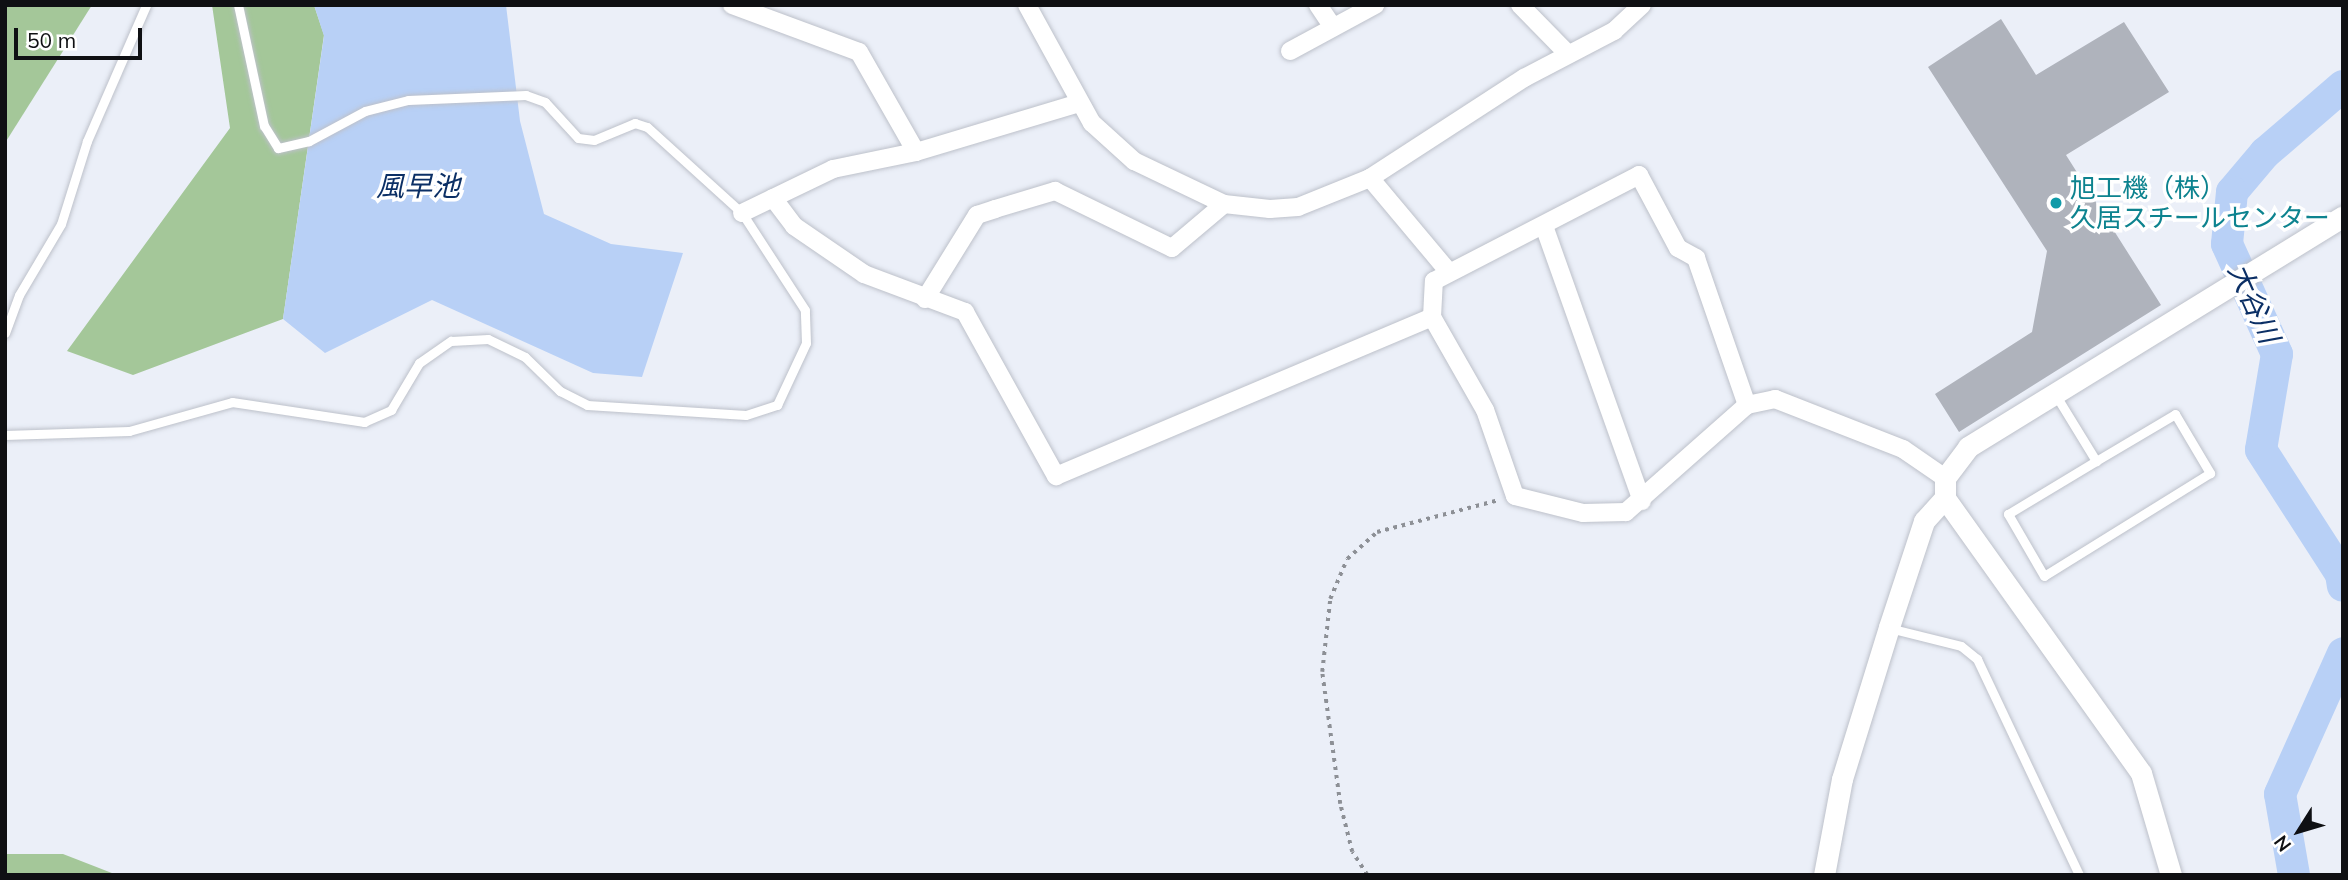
<!DOCTYPE html>
<meta charset="utf-8">
<style>
body{margin:0}
#map{position:relative;width:2348px;height:880px;overflow:hidden;background:#ebeff8;font-family:Mulish,"Noto Sans JP",sans-serif}
div>[style]{position:absolute}
[style*='--x']{left:calc(var(--x)*1px);top:calc(var(--y)*1px);width:calc(var(--w)*1px);rotate:calc(var(--a)*1deg)}
.forest>*{inset:0;background:#a4c799}
.water>*{inset:0;background:#b8d0f6}
.river>*{height:32px;margin:-16px;padding:0 16px;transform-origin:16px;border-radius:16px;background:#b8d0f6}
.building>*{inset:0;background:#afb3bc}
.path>*{height:3.5px;margin-top:-1.75px;transform-origin:0;background:repeating-linear-gradient(90deg,#8d9096 0 3.5px,transparent 0 8.5px)}
.roads{filter:drop-shadow(0 0 2px #bdc1ca) drop-shadow(0 0 2px #bdc1ca)}
.service>*{height:9px;margin:-4.5px;padding:0 4.5px;transform-origin:4.5px;border-radius:4.5px;background:#fff}
.minor>*{height:18px;margin:-9px;padding:0 9px;transform-origin:9px;border-radius:9px;background:#fff}
.tertiary>*{height:21px;margin:-10.5px;padding:0 10.5px;transform-origin:10.5px;border-radius:10.5px;background:#fff}
.dots>*{width:19px;height:19px;translate:-50% -50%;box-sizing:border-box;border:4px solid #fff;border-radius:50%}
span{translate:-50% -50%;white-space:nowrap;text-align:center;line-height:1.15;-webkit-text-stroke:7px #fff;paint-order:stroke}
.culture-label{font-size:26px;color:#0d838f}
.left{translate:0 -50%;text-align:left}
.water-label{font-size:28px;color:#0b2f65;font-style:italic}
.frame{position:absolute;inset:0;border:7px solid #0f1013;pointer-events:none}
.north{position:absolute;left:2264px;top:796px;width:70px;height:70px;-webkit-text-stroke:5px #fff;paint-order:stroke;rotate:233deg;font-size:19px;font-weight:700;line-height:28px;text-align:center;color:#0f1013}
.north::after{content:'';display:block;margin:auto;width:24px;height:32px;background:#0f1013;clip-path:polygon(50% 0,100% 100%,50% 72%,0 100%)}
.scale{position:absolute;left:14px;top:28px;width:128px;height:32px;box-sizing:border-box;border:4px solid #0f1013;border-top:0;padding-left:9px;font-size:21px;line-height:24px;white-space:nowrap;color:#0f1013;-webkit-text-stroke:5px #fff;paint-order:stroke}
</style>
<div id="map">
<div class="forest">
<div style="clip-path:polygon(5px 5px,92px 5px,5px 143px)"></div>
<div style="clip-path:polygon(212px 5px,314px 5px,324px 35px,283px 319px,133px 375px,67px 351px,230px 128px)"></div>
<div style="clip-path:polygon(5px 854px,63px 854px,117px 875px,5px 875px)"></div>
</div>
<div class="water">
<div style="clip-path:polygon(314px 5px,506px 5px,520px 121px,544px 214px,611px 244px,683px 253px,642px 377px,593px 373px,432px 300px,325px 353px,283px 319px,324px 36px)"></div>
</div>
<div class="river">
<div style="--x:2343;--y:86;--w:103;--a:139.3"></div>
<div style="--x:2265;--y:153;--w:51;--a:130.2"></div>
<div style="--x:2232;--y:192;--w:52;--a:95.5"></div>
<div style="--x:2227;--y:244;--w:121;--a:65.6"></div>
<div style="--x:2277;--y:354;--w:97;--a:99.5"></div>
<div style="--x:2261;--y:450;--w:148;--a:57.2"></div>
<div style="--x:2341;--y:574;--w:12;--a:81"></div>
<div style="--x:2294;--y:875;--w:82;--a:-99.8"></div>
<div style="--x:2280;--y:794;--w:154;--a:-65.9"></div>
</div>
<div class="building">
<div style="clip-path:polygon(2001px 19px,2036px 75px,2124px 22px,2169px 92px,2066px 155px,2161px 305px,1959px 432px,1935px 394px,2032px 332px,2047px 251px,1928px 67px)"></div>
</div>
<div class="path">
<div style="--x:1367;--y:875;--w:27;--a:-123"></div>
<div style="--x:1352;--y:852;--w:49;--a:-104"></div>
<div style="--x:1340;--y:804;--w:133;--a:-97.8"></div>
<div style="--x:1322;--y:672;--w:73;--a:-83.7"></div>
<div style="--x:1330;--y:599;--w:43;--a:-67"></div>
<div style="--x:1347;--y:559;--w:40;--a:-42"></div>
<div style="--x:1377;--y:532;--w:126;--a:-14.7"></div>
</div>
<div class="roads">
<div class="service">
<div style="--x:5;--y:333;--w:40;--a:-69.8"></div>
<div style="--x:19;--y:295;--w:82;--a:-59.4"></div>
<div style="--x:61;--y:224;--w:87;--a:-72.6"></div>
<div style="--x:87;--y:141;--w:148;--a:-66.5"></div>
<div style="--x:2055;--y:394;--w:79;--a:58.5"></div>
<div style="--x:2096;--y:461;--w:92;--a:-30.7"></div>
<div style="--x:2175;--y:414;--w:69;--a:59.3"></div>
<div style="--x:2210;--y:473;--w:195;--a:148.2"></div>
<div style="--x:2044;--y:576;--w:72;--a:-120.1"></div>
<div style="--x:2008;--y:514;--w:103;--a:-31.1"></div>
<div style="--x:5;--y:435;--w:124;--a:-1.8"></div>
<div style="--x:129;--y:431;--w:107;--a:-15.7"></div>
<div style="--x:232;--y:402;--w:134;--a:8.6"></div>
<div style="--x:364;--y:422;--w:30;--a:-24"></div>
<div style="--x:391;--y:410;--w:55;--a:-59.2"></div>
<div style="--x:419;--y:363;--w:39;--a:-35"></div>
<div style="--x:451;--y:341;--w:37;--a:-3"></div>
<div style="--x:488;--y:339;--w:41;--a:25.9"></div>
<div style="--x:525;--y:357;--w:49;--a:44.2"></div>
<div style="--x:560;--y:391;--w:30;--a:27"></div>
<div style="--x:587;--y:405;--w:159;--a:3.6"></div>
<div style="--x:746;--y:415;--w:33;--a:-18"></div>
<div style="--x:777;--y:405;--w:68;--a:-64.9"></div>
<div style="--x:806;--y:343;--w:33;--a:-92"></div>
<div style="--x:805;--y:310;--w:116;--a:-123"></div>
<div style="--x:742;--y:213;--w:128;--a:-137.8"></div>
<div style="--x:647;--y:127;--w:13;--a:-162"></div>
<div style="--x:635;--y:123;--w:44;--a:157.5"></div>
<div style="--x:594;--y:140;--w:16;--a:-173"></div>
<div style="--x:578;--y:138;--w:49;--a:-132.5"></div>
<div style="--x:545;--y:102;--w:20;--a:-160"></div>
<div style="--x:526;--y:95;--w:118;--a:177.6"></div>
<div style="--x:408;--y:100;--w:44;--a:165.7"></div>
<div style="--x:365;--y:111;--w:64;--a:151.8"></div>
<div style="--x:309;--y:141;--w:32;--a:167"></div>
<div style="--x:278;--y:148;--w:26;--a:-122"></div>
<div style="--x:264;--y:126;--w:124;--a:-102.1"></div>
<div style="--x:1889;--y:628;--w:74;--a:14"></div>
<div style="--x:1961;--y:646;--w:21;--a:39"></div>
<div style="--x:1977;--y:659;--w:239;--a:64.7"></div>
</div>
<div class="minor">
<div style="--x:732;--y:5;--w:135;--a:20.3"></div>
<div style="--x:859;--y:52;--w:115;--a:60.3"></div>
<div style="--x:1027;--y:5;--w:135;--a:61.2"></div>
<div style="--x:1092;--y:123;--w:57;--a:42.1"></div>
<div style="--x:1134;--y:161;--w:100;--a:25.5"></div>
<div style="--x:1224;--y:204;--w:46;--a:6.2"></div>
<div style="--x:1270;--y:209;--w:28;--a:-4"></div>
<div style="--x:1298;--y:207;--w:78;--a:-21.9"></div>
<div style="--x:1370;--y:178;--w:184;--a:-33"></div>
<div style="--x:1524;--y:78;--w:102;--a:-27.6"></div>
<div style="--x:1614;--y:31;--w:38;--a:-43"></div>
<div style="--x:1318;--y:5;--w:27;--a:56"></div>
<div style="--x:1520;--y:5;--w:69;--a:45.6"></div>
<div style="--x:1290;--y:51;--w:97;--a:-28.4"></div>
<div style="--x:1639;--y:175;--w:83;--a:61.9"></div>
<div style="--x:1678;--y:248;--w:21;--a:29"></div>
<div style="--x:1696;--y:258;--w:156;--a:70.9"></div>
<div style="--x:1747;--y:405;--w:162;--a:138.5"></div>
<div style="--x:1626;--y:512;--w:43;--a:178.7"></div>
<div style="--x:1583;--y:513;--w:70;--a:-166"></div>
<div style="--x:1515;--y:496;--w:91;--a:-109.2"></div>
<div style="--x:1485;--y:410;--w:107;--a:-119.7"></div>
<div style="--x:1432;--y:317;--w:36;--a:-87"></div>
<div style="--x:1434;--y:281;--w:231;--a:-27.3"></div>
<div style="--x:1370;--y:178;--w:121;--a:50"></div>
<div style="--x:773;--y:198;--w:35;--a:53"></div>
<div style="--x:794;--y:226;--w:85;--a:34.4"></div>
<div style="--x:864;--y:274;--w:108;--a:20.6"></div>
<div style="--x:965;--y:312;--w:188;--a:61"></div>
<div style="--x:1056;--y:476;--w:408;--a:-22.9"></div>
<div style="--x:742;--y:213;--w:101;--a:-25.8"></div>
<div style="--x:833;--y:169;--w:85;--a:-11.6"></div>
<div style="--x:916;--y:152;--w:170;--a:-16.7"></div>
<div style="--x:1544;--y:226;--w:292;--a:70.4"></div>
<div style="--x:925;--y:299;--w:99;--a:-58.2"></div>
<div style="--x:977;--y:215;--w:19;--a:-18"></div>
<div style="--x:995;--y:209;--w:63;--a:-16.7"></div>
<div style="--x:1055;--y:191;--w:130;--a:26"></div>
<div style="--x:1172;--y:248;--w:68;--a:-40.2"></div>
<div style="--x:1747;--y:405;--w:29;--a:-12"></div>
<div style="--x:1775;--y:399;--w:137;--a:21.3"></div>
<div style="--x:1903;--y:449;--w:51;--a:34.6"></div>
</div>
<div class="tertiary">
<div style="--x:1824;--y:875;--w:98;--a:-79.4"></div>
<div style="--x:1842;--y:779;--w:159;--a:-72.8"></div>
<div style="--x:1889;--y:627;--w:112;--a:-71.7"></div>
<div style="--x:1924;--y:521;--w:31;--a:-48"></div>
<div style="--x:2171;--y:875;--w:106;--a:-106.4"></div>
<div style="--x:2141;--y:773;--w:338;--a:-125.5"></div>
<div style="--x:1945;--y:498;--w:20;--a:-90"></div>
<div style="--x:1945;--y:478;--w:39;--a:-53"></div>
<div style="--x:1968;--y:447;--w:440;--a:-31.6"></div>
</div>
</div>
<div class="dots">
<div style="left:2056px;top:203px;background:#0f9aa8"></div>
</div>
<div class="culture-label">
<span class="left" style="left:2070px;top:203px">旭工機（株）<br>久居スチールセンター</span>
</div>
<div class="water-label">
<span style="left:418px;top:186px">風早池</span>
<span style="left:2254px;top:303px;rotate:66deg">大谷川</span>
</div>
<div class="frame"></div>
<div class="north">N</div>
<div class="scale">50 m</div>
</div>
